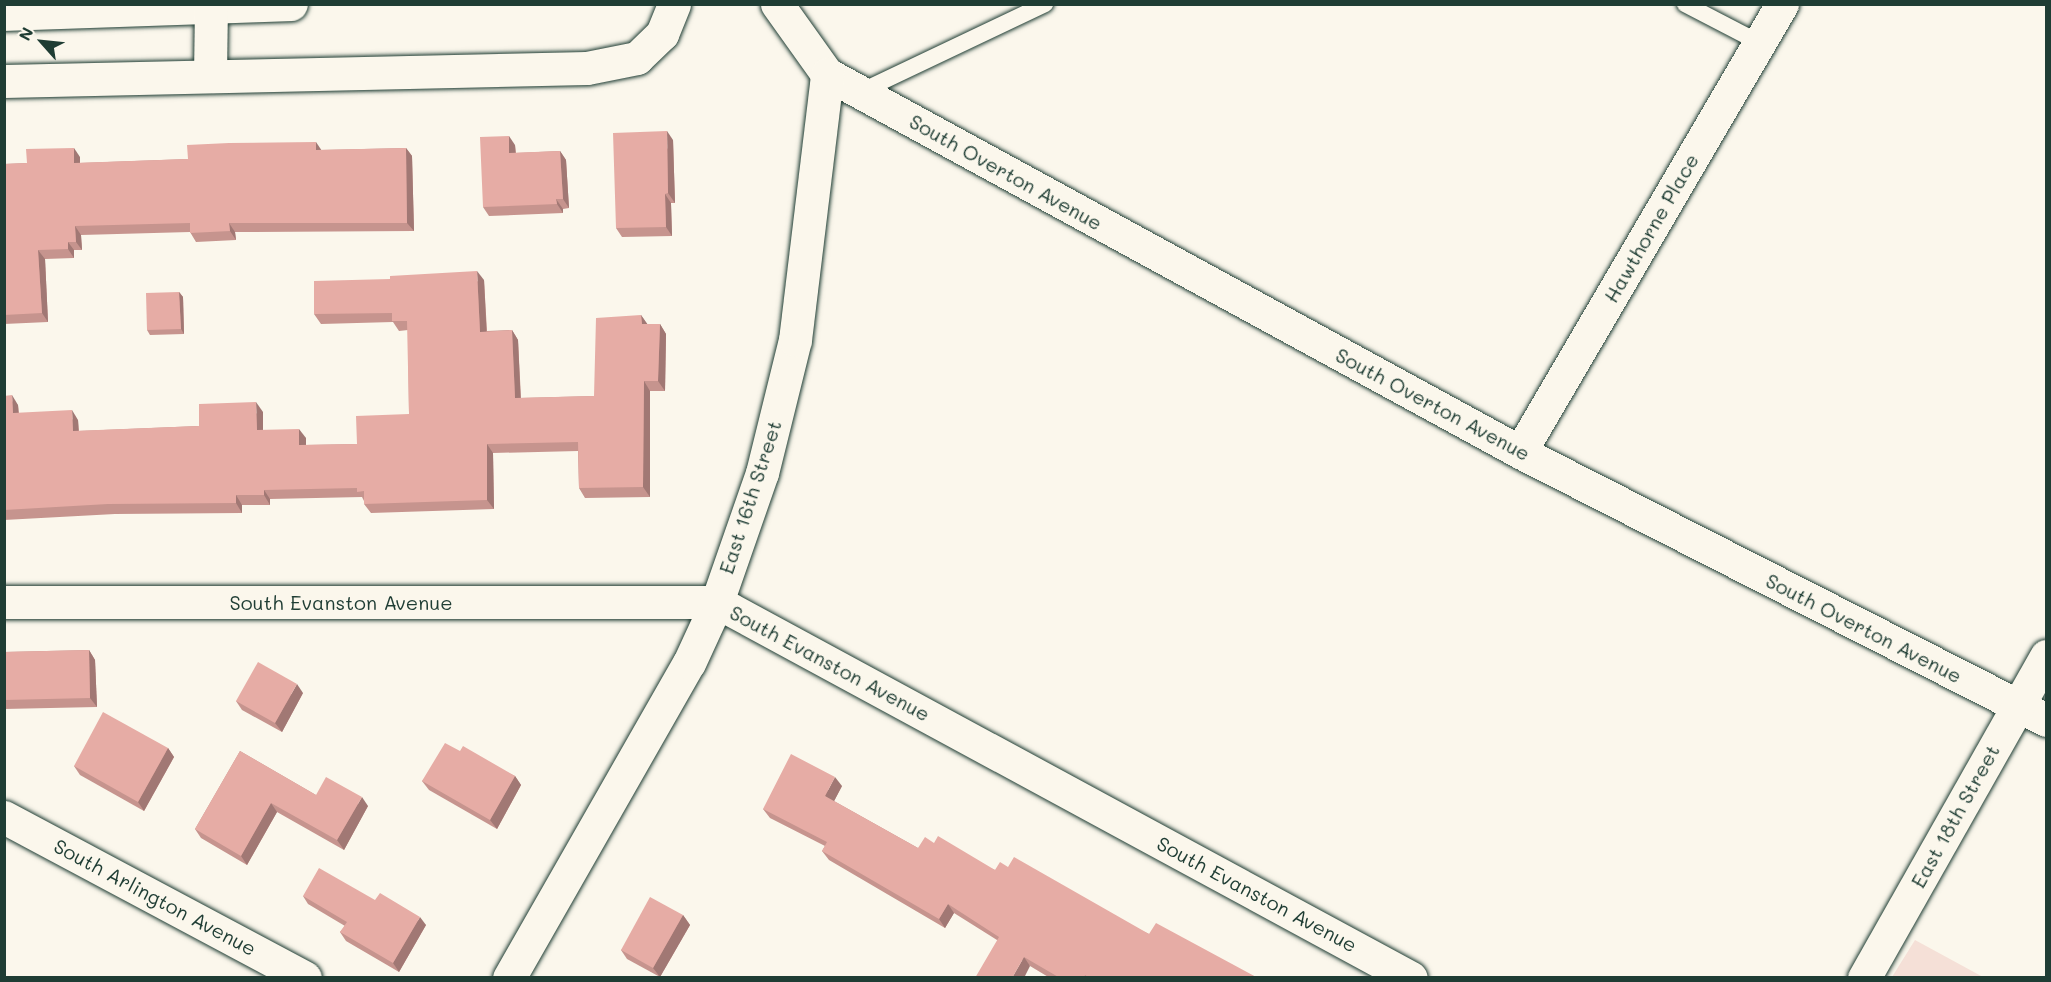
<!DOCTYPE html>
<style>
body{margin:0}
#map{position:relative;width:2051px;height:982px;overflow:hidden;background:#fbf7ec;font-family:Mali,sans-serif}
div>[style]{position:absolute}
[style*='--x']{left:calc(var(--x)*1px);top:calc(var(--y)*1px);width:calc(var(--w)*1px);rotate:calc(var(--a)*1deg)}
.built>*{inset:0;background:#f5e0d7}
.roads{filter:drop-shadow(0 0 2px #1f3d34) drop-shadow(0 0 2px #1f3d34)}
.lane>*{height:16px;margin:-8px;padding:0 8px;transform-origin:8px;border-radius:8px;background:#fbf7ec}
.street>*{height:33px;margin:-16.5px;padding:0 16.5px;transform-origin:16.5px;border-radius:16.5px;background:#fbf7ec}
.wall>*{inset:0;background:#c6948e}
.shaded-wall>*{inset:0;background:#a17874}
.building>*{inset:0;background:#e6aca5}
span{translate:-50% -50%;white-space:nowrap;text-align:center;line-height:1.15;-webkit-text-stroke:4.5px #fbf7ec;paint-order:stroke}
.street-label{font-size:20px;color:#1f3d34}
.frame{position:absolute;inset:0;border:6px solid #1f3d34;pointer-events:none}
.north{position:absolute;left:12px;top:12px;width:60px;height:60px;-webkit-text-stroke:4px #fbf7ec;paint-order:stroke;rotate:297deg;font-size:16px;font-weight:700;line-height:24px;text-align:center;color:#1f3d34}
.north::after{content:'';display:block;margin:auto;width:21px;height:27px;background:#1f3d34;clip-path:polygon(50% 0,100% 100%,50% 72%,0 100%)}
</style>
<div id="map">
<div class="built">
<div style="clip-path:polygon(1915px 940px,1983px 977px,1892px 977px)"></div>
</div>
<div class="roads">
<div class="lane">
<div style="--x:1685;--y:4;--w:85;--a:27.5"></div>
<div style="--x:860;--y:92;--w:205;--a:-25.4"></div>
</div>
<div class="street">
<div style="--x:777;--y:4;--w:86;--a:54.5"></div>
<div style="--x:827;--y:74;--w:789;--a:28.61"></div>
<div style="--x:1520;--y:452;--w:590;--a:27"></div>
<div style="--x:4;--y:14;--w:287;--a:-2"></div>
<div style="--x:210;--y:76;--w:72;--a:-89.2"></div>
<div style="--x:4;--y:81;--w:583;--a:-1.28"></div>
<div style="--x:587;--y:68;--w:51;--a:-11.3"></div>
<div style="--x:637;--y:58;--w:35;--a:-44"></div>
<div style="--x:662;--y:34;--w:32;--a:-68"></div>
<div style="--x:1520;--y:452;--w:519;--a:-59.68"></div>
<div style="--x:4;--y:602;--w:713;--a:0"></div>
<div style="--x:717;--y:602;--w:789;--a:28.45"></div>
<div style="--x:4;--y:817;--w:341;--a:28.1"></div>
<div style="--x:509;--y:978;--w:363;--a:-60.3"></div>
<div style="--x:689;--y:663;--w:67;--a:-65.3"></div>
<div style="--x:717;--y:602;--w:137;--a:-70.8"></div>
<div style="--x:762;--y:473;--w:137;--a:-76.1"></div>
<div style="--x:795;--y:340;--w:268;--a:-83.1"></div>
<div style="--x:1864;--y:978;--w:370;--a:-60.5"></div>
</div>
</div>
<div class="wall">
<div style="clip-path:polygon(673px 140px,675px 203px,671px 203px,672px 236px,622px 237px,616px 228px)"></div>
<div style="clip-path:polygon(515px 145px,516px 153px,560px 151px,566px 160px,569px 208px,563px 209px,563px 213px,489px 216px,483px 207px)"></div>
<div style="clip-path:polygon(406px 148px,412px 156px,414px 231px,235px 232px,236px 240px,196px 242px,190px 232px,81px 235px,82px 250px,74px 250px,74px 258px,45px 259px,48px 322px,4px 324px,4px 164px,27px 163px,80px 157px,80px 163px,188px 159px,321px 150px)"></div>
<div style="clip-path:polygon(484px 280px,487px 331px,512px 330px,518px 340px,521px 398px,594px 396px,641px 315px,647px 324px,660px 324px,666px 334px,665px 391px,650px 391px,650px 497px,585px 498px,579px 488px,578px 451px,493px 453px,494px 509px,371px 513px,364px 504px,364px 501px,362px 497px,270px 499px,270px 505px,242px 505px,242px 513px,115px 514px,4px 520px,4px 396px,18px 405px,19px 413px,78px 420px,79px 431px,199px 426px,263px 412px,263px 430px,306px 438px,306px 445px,357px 444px,409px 414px,408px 330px,399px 331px,393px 322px,321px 324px,314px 314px)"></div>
<div style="clip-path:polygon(179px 292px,183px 297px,184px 334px,150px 335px,147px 330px)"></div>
<div style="clip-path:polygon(89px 650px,95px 660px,97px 707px,4px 709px,4px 652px)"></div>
<div style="clip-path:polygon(303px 693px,282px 732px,242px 710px,236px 701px)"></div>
<div style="clip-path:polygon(168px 748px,174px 757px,144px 811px,80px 775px,74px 766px)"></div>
<div style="clip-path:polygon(240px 751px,316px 795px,368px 806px,344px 850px,277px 812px,247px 865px,201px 838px,195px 829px)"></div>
<div style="clip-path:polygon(460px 751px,515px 776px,521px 785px,497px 829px,429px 790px,422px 781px)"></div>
<div style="clip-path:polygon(842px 786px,834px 801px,918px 848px,934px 843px,995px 870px,1008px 867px,1149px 934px,1258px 978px,1050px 978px,1030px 966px,997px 940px,954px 913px,945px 928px,829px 860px,822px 851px,825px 846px,770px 818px,763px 809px)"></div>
<div style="clip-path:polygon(303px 896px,375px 900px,426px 925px,399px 972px,346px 941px,340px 932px,345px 926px,308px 904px)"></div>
<div style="clip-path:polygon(683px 915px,690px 925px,660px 977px,627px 959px,621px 950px)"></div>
</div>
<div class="shaded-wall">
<div style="clip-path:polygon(667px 131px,673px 140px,675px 203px,668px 193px)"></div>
<div style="clip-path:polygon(509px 136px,515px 145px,516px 162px,509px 153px)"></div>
<div style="clip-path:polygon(316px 142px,322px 151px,316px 150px)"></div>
<div style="clip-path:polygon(74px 148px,80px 157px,80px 172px,74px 163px)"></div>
<div style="clip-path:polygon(406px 148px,412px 156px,414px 231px,407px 223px)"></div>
<div style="clip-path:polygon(560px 151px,566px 160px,569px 208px,563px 199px)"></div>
<div style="clip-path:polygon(665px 194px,671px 203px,672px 236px,666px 227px)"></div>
<div style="clip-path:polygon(556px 199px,563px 209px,563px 213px,557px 204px)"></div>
<div style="clip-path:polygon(229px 223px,235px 232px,236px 240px,230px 231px)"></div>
<div style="clip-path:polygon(75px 226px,81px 235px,82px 250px,76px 242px)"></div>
<div style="clip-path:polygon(68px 242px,74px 250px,74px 258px,68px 249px)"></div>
<div style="clip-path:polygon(38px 250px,45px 259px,48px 322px,42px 313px)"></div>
<div style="clip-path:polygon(477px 271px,484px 280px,487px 341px,480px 332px)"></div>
<div style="clip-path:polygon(179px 292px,183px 297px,184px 334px,181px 329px)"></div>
<div style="clip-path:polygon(641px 315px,648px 325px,642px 324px)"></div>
<div style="clip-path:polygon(660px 324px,666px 334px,665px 391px,658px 381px)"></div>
<div style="clip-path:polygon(512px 330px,518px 340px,521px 407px,515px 398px)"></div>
<div style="clip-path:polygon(644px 381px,650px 391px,650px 497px,643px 487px)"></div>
<div style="clip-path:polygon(12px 395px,18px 405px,19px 423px,13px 413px)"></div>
<div style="clip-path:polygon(256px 402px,263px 412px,263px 439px,257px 430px)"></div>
<div style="clip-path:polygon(72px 410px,78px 420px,79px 441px,73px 431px)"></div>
<div style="clip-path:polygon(299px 429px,306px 438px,306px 455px,299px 445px)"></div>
<div style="clip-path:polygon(487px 444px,493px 453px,494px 509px,487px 500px)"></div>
<div style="clip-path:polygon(264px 490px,270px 499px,270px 505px,264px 495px)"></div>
<div style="clip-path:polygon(236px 495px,242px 505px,242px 513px,236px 503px)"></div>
<div style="clip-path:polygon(89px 650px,95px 660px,97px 707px,90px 698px)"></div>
<div style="clip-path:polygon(297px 684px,303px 693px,282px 732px,275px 723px)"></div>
<div style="clip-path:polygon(168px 748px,174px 757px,144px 811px,138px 802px)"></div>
<div style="clip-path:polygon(515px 776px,521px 785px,497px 829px,490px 820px)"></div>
<div style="clip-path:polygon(835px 777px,842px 786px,832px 805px,825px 796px)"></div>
<div style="clip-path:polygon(362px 797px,368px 806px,344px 850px,337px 840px)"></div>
<div style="clip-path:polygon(271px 803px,277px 812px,247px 865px,241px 856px)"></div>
<div style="clip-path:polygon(948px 904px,954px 913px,945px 928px,939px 919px)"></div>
<div style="clip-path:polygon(683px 915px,690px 925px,660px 977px,653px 968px)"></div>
<div style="clip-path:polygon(420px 917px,426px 925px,399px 972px,393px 963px)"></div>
<div style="clip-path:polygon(1024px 957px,1030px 966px,1024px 978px,1012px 978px)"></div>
</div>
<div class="building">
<div style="clip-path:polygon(667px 131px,668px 193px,665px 194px,666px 227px,616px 228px,613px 133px)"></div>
<div style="clip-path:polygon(509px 136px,509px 153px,560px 151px,563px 199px,556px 199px,557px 204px,483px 207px,480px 137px)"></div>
<div style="clip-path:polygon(316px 142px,316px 150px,406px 148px,407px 223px,229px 223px,230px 231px,190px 233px,190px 223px,75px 226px,76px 242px,68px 242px,68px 249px,38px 250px,42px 313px,4px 315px,4px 164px,27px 163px,26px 149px,74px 148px,74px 163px,188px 159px,187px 145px,229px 143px)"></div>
<div style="clip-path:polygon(477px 271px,480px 332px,512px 330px,515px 398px,594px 396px,596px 318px,641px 315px,642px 324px,660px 324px,658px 381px,644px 381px,643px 487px,579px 488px,578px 442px,487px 444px,487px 500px,364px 504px,364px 491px,357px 492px,357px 488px,264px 490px,264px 495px,236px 495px,236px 503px,108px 504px,4px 510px,4px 396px,12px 395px,13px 413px,72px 410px,73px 431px,199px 426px,199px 404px,256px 402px,257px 430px,299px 429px,299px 445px,357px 444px,356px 416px,409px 414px,407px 321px,392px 321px,392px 313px,314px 314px,314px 281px,390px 279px,390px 276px)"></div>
<div style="clip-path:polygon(179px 292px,181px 329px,147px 330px,146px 293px)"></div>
<div style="clip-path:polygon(89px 650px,90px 698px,4px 700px,4px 652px)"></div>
<div style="clip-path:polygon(258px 662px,297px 684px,275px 723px,236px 701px)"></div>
<div style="clip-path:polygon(103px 712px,168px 748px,138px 802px,74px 766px)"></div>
<div style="clip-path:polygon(445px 743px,460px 751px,463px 746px,515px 776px,490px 820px,422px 781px)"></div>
<div style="clip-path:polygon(240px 751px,316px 795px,326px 777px,362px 797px,337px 840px,271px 803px,241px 856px,195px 829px)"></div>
<div style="clip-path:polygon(791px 754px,835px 777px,825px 796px,918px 848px,925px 837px,934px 843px,938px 836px,995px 870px,1000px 862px,1008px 867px,1014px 857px,1149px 934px,1156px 923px,1258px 978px,1089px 978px,1085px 975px,1084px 978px,1060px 978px,1024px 957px,1012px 978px,975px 978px,999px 937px,948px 904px,939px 919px,822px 851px,827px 842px,763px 809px)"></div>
<div style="clip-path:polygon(319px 868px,375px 900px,380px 893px,420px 917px,393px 963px,340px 932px,347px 922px,303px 896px)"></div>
<div style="clip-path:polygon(650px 897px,683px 915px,653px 968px,621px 950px)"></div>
</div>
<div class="street-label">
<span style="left:1006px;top:172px;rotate:29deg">South Overton Avenue</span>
<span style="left:1651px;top:228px;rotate:-60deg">Hawthorne Place</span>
<span style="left:1433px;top:404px;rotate:28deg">South Overton Avenue</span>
<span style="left:750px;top:497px;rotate:-72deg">East 16th Street</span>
<span style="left:341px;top:602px">South Evanston Avenue</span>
<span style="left:1864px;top:628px;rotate:27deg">South Overton Avenue</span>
<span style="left:830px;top:663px;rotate:28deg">South Evanston Avenue</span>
<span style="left:1955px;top:816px;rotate:-61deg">East 18th Street</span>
<span style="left:1257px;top:894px;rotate:28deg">South Evanston Avenue</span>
<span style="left:155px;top:897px;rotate:28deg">South Arlington Avenue</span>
</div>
<div class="frame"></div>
<div class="north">N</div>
</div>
